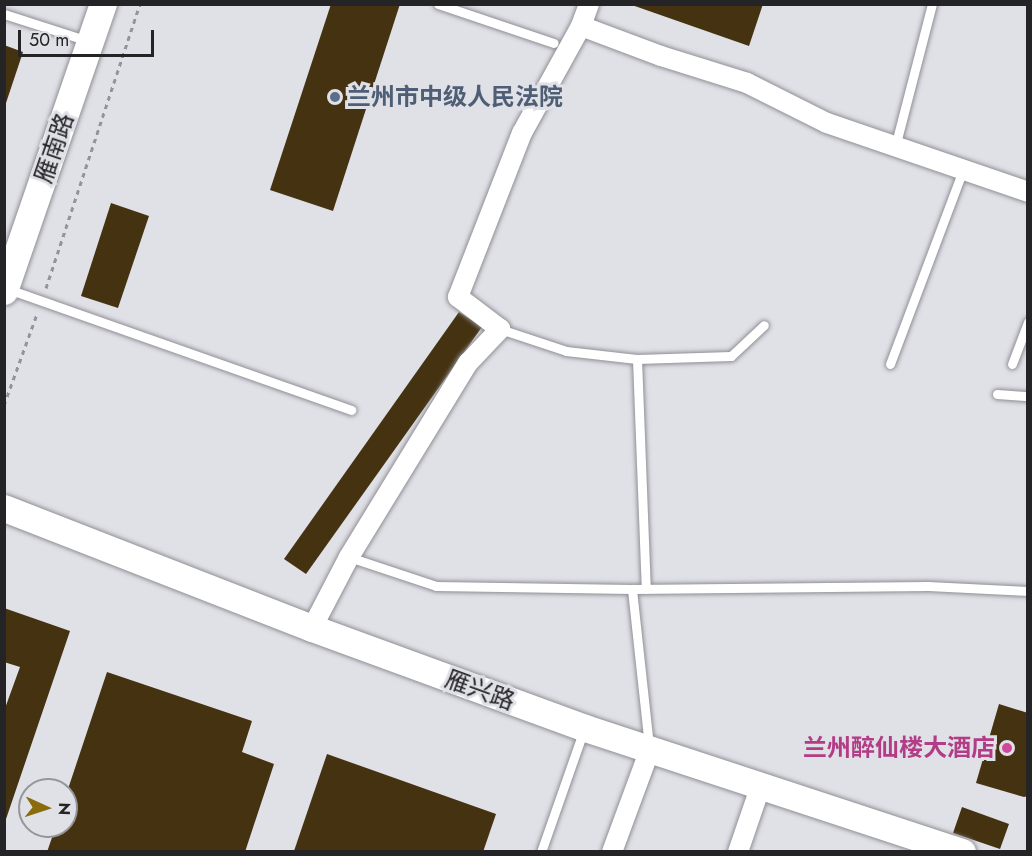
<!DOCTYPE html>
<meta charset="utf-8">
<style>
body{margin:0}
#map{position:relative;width:1032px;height:856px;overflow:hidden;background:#e0e0e7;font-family:Jost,"Noto Sans SC",sans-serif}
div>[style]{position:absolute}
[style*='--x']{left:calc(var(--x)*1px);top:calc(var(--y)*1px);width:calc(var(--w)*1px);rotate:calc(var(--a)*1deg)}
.building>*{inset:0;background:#443211}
.path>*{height:3px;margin-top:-1.5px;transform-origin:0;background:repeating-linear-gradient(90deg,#939399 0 4.5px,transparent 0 9px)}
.roads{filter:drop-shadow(0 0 2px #8f8f95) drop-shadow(0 0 2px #8f8f95)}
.lane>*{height:9px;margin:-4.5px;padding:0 4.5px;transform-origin:4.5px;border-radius:4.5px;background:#fff}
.street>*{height:20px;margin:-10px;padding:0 10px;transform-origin:10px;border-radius:10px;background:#fff}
.secondary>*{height:27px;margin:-13.5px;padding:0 13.5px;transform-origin:13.5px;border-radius:13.5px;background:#fff}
.dots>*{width:16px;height:16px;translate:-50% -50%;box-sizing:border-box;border:3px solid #e0e0e7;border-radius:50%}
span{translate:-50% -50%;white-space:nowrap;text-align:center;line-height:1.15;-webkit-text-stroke:6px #e0e0e7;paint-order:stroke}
.service-label{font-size:24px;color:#4e5e75;font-weight:700}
.left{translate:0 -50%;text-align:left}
.street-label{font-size:24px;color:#242427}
.hotel-label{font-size:24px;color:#b23c85;font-weight:700}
.right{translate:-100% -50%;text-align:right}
.frame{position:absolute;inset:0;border:6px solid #242427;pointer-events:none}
.north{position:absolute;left:18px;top:778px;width:60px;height:60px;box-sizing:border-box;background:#e0e0e7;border:2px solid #95959a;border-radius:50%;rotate:93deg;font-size:16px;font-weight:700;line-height:24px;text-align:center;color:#242427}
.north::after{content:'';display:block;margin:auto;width:21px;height:27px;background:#8a6c0c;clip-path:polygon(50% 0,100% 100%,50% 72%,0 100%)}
.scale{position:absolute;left:18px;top:30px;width:136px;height:27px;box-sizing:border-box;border:3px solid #242427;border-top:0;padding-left:8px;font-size:18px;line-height:21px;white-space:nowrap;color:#242427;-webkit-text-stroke:4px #e0e0e7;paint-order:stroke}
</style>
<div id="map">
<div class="building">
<div style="clip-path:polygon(331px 4px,400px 4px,333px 211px,270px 190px)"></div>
<div style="clip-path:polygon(629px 4px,763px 4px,749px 46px)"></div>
<div style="clip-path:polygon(4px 45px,23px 52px,5px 106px,4px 106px)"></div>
<div style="clip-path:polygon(111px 203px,149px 216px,118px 308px,81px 296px)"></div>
<div style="clip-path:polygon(459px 312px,482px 327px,306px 574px,284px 559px)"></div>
<div style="clip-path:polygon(4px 608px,70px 631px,5px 822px,4px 711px,20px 667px,4px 662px)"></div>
<div style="clip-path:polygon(107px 672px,252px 721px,242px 752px,274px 764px,245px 852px,47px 852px,56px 826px,66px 826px,66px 795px)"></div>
<div style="clip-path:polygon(999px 704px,1028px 713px,1028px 796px,1024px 797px,976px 783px)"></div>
<div style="clip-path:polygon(327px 754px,496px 814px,483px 852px,294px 851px)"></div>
<div style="clip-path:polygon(962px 807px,1009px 824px,1000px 849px,953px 833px)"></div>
</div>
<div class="path">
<div style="--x:46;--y:288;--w:299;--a:-71.7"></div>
<div style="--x:4;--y:405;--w:97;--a:-70.1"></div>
</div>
<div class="roads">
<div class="lane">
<div style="--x:438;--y:4;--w:122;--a:18.6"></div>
<div style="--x:4;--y:14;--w:88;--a:17.8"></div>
<div style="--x:895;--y:147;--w:148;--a:-75.5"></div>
<div style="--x:8;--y:289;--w:364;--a:19.4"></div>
<div style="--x:500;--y:329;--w:70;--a:18.4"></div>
<div style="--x:566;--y:351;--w:71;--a:6.4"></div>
<div style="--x:637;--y:359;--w:230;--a:87.8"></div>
<div style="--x:637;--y:359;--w:94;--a:-1.8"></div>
<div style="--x:731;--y:356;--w:45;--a:-43.2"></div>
<div style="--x:890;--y:364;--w:207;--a:-69.4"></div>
<div style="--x:1012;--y:364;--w:45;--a:-69.1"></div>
<div style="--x:997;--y:394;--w:31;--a:4"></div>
<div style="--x:349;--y:557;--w:92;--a:18.4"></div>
<div style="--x:436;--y:586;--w:196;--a:0.9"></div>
<div style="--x:649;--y:746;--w:158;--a:-96.2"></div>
<div style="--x:632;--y:589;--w:296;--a:-0.6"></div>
<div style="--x:928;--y:586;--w:100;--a:2.9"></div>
<div style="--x:541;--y:852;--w:130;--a:-70.7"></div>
</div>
<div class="street">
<div style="--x:581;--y:26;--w:85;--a:20.6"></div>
<div style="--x:661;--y:56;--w:90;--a:17.4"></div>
<div style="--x:747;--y:83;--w:89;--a:26.6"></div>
<div style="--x:827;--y:123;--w:213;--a:18.9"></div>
<div style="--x:312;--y:628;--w:80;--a:-62.5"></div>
<div style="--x:349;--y:557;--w:228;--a:-58.5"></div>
<div style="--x:468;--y:363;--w:47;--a:-46.7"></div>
<div style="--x:500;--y:329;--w:53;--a:-142.7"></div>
<div style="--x:458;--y:297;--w:176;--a:-68.7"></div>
<div style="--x:522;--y:133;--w:122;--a:-61.1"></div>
<div style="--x:581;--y:26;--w:23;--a:-70"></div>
<div style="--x:612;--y:852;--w:110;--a:-69.7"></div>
<div style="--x:738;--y:852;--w:71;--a:-71.1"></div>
</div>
<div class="secondary">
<div style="--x:4;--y:291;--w:304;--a:-71"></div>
<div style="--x:4;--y:508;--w:331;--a:21.3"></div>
<div style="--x:312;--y:628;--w:291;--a:20.1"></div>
<div style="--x:585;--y:728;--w:397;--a:18.2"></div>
</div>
</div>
<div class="dots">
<div style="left:335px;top:97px;background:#5c6f8a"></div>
<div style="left:1007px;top:748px;background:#d1479c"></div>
</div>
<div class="service-label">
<span class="left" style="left:347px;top:97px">兰州市中级人民法院</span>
</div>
<div class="street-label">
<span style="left:54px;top:148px;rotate:-71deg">雁南路</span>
<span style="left:480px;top:690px;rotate:20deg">雁兴路</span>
</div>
<div class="hotel-label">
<span class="right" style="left:995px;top:748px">兰州醉仙楼大酒店</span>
</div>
<div class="frame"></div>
<div class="north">N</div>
<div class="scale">50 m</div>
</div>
